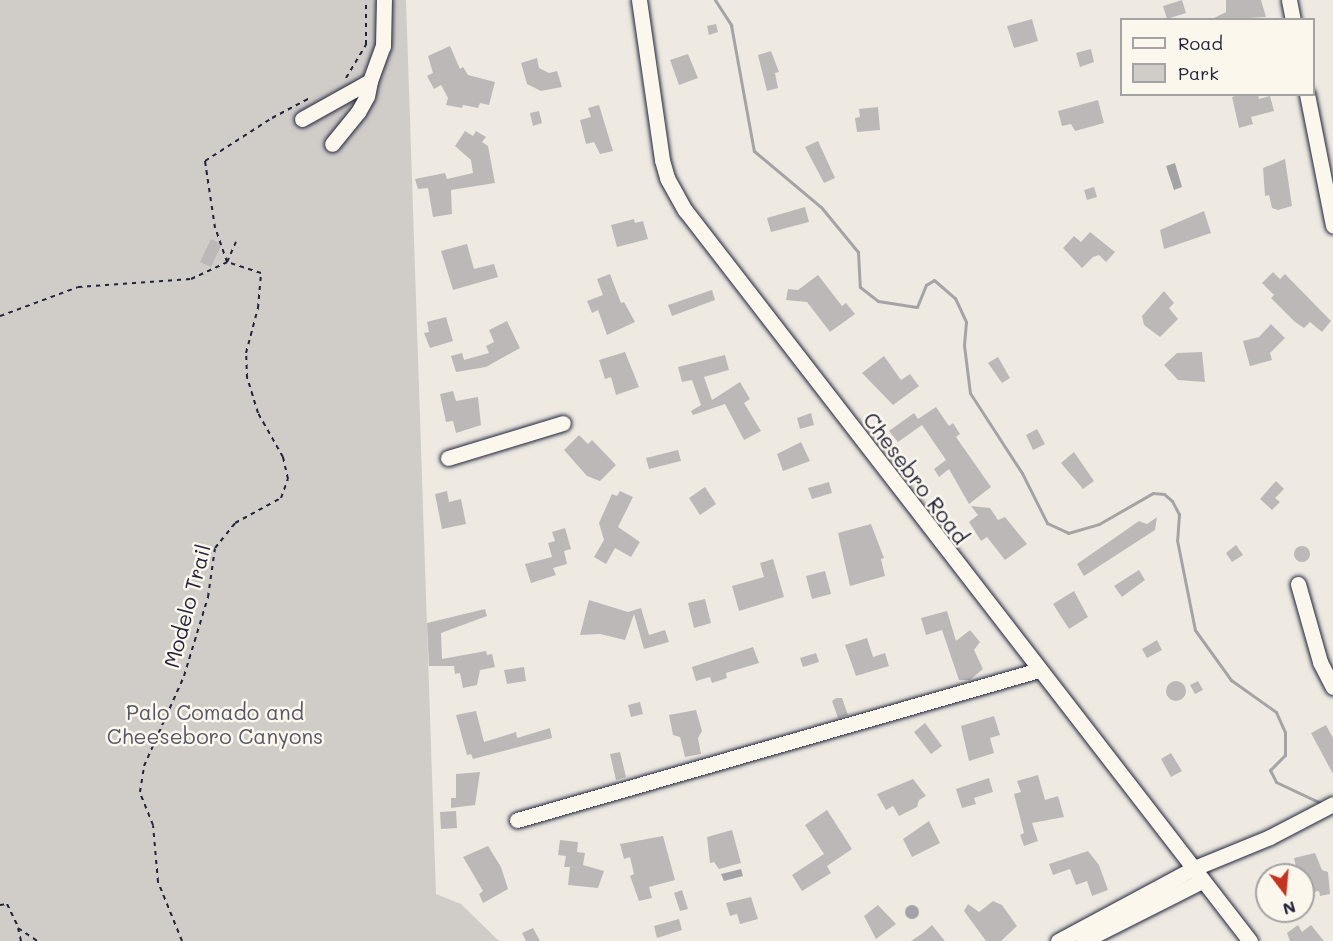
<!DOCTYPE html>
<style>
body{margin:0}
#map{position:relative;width:1333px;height:941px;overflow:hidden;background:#eeeae2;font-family:Mali,sans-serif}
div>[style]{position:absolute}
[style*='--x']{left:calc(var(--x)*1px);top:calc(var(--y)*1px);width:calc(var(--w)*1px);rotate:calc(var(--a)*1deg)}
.green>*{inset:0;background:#d0cdc9}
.water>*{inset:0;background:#a6a3a7}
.round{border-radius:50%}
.stream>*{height:3px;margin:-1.5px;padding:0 1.5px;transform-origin:1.5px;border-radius:1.5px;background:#a6a3a7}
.building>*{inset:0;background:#bcb8b8}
.path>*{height:2px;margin-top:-1px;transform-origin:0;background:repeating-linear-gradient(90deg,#22223b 0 4.5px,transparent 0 9px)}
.roads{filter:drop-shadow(0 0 2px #22223b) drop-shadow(0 0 2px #22223b)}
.minor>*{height:15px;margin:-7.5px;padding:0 7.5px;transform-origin:7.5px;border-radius:7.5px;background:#fbf7ec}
span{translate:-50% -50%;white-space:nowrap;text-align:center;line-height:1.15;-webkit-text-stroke:5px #fbf7ec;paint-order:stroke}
.street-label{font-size:21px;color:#22223b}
.park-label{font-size:21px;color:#565566}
.legend{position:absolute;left:1120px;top:18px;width:195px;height:78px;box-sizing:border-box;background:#fbf7ec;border:2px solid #a4a2a5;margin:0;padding:8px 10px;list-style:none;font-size:18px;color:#22223b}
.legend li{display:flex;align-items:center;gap:12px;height:30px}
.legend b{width:30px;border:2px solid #a4a2a5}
.north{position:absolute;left:1255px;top:863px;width:60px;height:60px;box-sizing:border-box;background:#fbf7ec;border:2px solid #a4a2a5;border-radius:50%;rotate:164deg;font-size:16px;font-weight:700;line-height:24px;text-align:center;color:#22223b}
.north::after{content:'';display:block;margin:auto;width:21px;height:27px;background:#c8321e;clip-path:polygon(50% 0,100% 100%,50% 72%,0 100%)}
</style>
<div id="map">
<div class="green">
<div style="clip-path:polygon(0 0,406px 0,436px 894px,461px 904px,499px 941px,0 941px)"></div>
</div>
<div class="water">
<div style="clip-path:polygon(1175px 163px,1182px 187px,1174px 190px,1166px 166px)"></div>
<div style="clip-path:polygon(741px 869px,743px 876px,724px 881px,721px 874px)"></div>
<div class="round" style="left:905px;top:905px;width:14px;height:14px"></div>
</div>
<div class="stream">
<div style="--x:715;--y:0;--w:30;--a:57"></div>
<div style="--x:731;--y:25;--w:128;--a:79.7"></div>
<div style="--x:754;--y:151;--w:87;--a:39.9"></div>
<div style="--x:821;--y:207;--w:58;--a:50.6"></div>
<div style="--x:858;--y:252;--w:35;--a:87"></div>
<div style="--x:860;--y:287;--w:23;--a:38"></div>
<div style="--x:878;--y:301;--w:39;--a:9"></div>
<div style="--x:917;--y:307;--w:24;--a:-68"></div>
<div style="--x:926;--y:285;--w:9;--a:-32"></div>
<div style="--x:934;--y:280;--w:28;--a:41"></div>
<div style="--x:955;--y:298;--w:26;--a:65"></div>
<div style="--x:966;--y:322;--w:23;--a:95"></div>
<div style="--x:964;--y:345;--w:48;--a:82.9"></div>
<div style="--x:970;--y:393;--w:95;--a:57"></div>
<div style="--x:1022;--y:473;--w:56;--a:63.4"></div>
<div style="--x:1047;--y:523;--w:23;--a:25"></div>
<div style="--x:1068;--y:533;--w:32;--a:-16"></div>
<div style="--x:1099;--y:524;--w:62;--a:-29.9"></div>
<div style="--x:1153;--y:493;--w:11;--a:5"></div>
<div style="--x:1164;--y:494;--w:11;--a:41"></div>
<div style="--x:1172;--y:501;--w:15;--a:62"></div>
<div style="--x:1179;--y:514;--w:26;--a:94"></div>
<div style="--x:1177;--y:540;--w:92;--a:78.7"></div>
<div style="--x:1195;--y:630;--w:62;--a:54.2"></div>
<div style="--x:1231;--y:680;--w:55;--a:35.4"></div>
<div style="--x:1276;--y:712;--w:22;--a:66"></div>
<div style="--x:1285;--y:732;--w:23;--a:90"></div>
<div style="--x:1285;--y:755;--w:21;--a:135"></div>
<div style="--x:1270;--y:770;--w:13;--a:63"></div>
<div style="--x:1276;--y:782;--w:52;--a:25.1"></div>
</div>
<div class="building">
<div style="clip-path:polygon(1182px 0,1186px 13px,1167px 19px,1163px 6px)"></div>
<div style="clip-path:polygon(1226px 0,1261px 0,1266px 17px,1210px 20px,1226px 12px)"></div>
<div style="clip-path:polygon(1032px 19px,1038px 41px,1014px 48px,1007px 26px)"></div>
<div style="clip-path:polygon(716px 24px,718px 32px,709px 35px,707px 26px)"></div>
<div style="clip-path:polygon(450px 46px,460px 69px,463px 67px,468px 75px,495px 82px,489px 105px,480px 103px,478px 108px,463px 105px,462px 108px,446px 105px,448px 98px,441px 85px,434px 89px,427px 76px,433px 73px,428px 56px)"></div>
<div style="clip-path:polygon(1091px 49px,1094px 62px,1080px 67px,1076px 53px)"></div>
<div style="clip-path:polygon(771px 51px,779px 72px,775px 73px,778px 88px,767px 91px,758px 55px)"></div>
<div style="clip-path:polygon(688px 54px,698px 78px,679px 85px,670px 60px)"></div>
<div style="clip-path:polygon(537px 58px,539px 68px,549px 73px,557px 71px,562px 87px,541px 91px,527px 84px,521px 63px)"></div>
<div style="clip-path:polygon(1241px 94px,1258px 94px,1259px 99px,1270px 96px,1274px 111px,1251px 117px,1253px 124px,1239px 128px,1232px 97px)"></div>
<div style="clip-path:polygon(1098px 100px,1104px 123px,1075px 131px,1071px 124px,1062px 126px,1058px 111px)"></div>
<div style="clip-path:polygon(599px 105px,613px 151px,600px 154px,594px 142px,586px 144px,580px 120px,591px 117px,588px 108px)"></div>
<div style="clip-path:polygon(878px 107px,880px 130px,857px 132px,855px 118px,860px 117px,859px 109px)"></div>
<div style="clip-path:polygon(539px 111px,542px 123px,533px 126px,530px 113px)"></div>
<div style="clip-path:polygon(465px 131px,473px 136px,476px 131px,486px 137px,482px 142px,488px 146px,495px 183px,451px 190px,452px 214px,433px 217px,428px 188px,418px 189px,415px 179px,445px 173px,447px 179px,473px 173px,471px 160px,455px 146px)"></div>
<div style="clip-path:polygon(818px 141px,835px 178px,824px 183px,805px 147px)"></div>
<div style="clip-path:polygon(1285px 159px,1292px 206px,1278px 210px,1272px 208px,1269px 195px,1265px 196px,1263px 168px)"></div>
<div style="clip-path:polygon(1094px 187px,1097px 197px,1087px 200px,1084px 190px)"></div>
<div style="clip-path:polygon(805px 207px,809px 222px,771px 232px,767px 218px)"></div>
<div style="clip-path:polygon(1204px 211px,1211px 233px,1164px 249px,1160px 230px)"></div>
<div style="clip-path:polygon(634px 219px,635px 223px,643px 221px,648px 239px,617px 247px,611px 225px)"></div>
<div style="clip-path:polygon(1090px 232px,1115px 252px,1106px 262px,1099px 255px,1093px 257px,1082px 268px,1063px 248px,1074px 236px,1081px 242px)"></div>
<div style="clip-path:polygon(211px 239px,222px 244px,211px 267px,200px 262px)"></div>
<div style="clip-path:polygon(467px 244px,474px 269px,494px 264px,498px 277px,453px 290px,441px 251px)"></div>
<div style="clip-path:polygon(1273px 272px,1280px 279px,1285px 274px,1331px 321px,1322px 332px,1310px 322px,1304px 328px,1295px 322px,1271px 298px,1274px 295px,1262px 283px)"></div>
<div style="clip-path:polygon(610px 274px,621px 303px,624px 302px,635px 322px,607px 335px,598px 310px,592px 313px,587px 301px,603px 295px,597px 279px)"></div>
<div style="clip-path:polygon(818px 275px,842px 306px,846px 303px,855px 314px,830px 332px,807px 302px,786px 300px,788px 289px,798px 290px)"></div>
<div style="clip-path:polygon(712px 290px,715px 300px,672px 316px,668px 305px)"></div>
<div style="clip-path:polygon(1164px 291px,1174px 303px,1169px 308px,1178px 319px,1160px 337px,1144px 325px,1142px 316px)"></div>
<div style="clip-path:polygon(446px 317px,453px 341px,430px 348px,424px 333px,429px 332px,427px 322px)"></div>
<div style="clip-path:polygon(507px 321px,520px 348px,486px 367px,456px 372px,451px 356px,462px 353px,464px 360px,489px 353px,486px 346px,494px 342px,489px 330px)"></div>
<div style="clip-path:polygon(1271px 324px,1285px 338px,1270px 353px,1272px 360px,1250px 366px,1243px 341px,1259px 337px)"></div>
<div style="clip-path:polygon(625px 352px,639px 387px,616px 395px,611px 377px,605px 379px,599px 360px)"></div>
<div style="clip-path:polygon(1202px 352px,1205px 382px,1178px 380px,1164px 365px,1177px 353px)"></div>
<div style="clip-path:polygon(725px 355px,729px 370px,704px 377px,712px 400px,740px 382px,750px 399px,744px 403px,761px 431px,744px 440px,725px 404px,693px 415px,691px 411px,701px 405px,692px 380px,682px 382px,678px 367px)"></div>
<div style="clip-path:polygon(884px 356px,901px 380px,910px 374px,919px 386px,893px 405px,862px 373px)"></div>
<div style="clip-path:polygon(998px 357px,1010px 378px,1002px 383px,988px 363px)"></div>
<div style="clip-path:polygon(453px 391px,456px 401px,478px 397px,481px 425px,456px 433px,453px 421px,446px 422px,440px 394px)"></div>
<div style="clip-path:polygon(936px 407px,949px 426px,953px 423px,960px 434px,956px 437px,991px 487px,969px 504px,949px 469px,939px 477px,934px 469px,946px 460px,922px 425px,898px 442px,889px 431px,914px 413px,918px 419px)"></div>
<div style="clip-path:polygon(811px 413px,814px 425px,800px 429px,797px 418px)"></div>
<div style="clip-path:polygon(1037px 429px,1045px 444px,1033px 450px,1026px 435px)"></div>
<div style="clip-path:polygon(579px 435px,588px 444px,592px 440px,616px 465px,600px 481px,587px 476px,564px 450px)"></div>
<div style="clip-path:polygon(801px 442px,810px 461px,783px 471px,777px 454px)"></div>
<div style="clip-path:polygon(678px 450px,681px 461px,649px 469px,646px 458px)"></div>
<div style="clip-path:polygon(1074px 452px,1094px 481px,1083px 489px,1061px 463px)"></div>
<div style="clip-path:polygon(1276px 481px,1284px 489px,1275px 498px,1280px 502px,1272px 510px,1260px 499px)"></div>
<div style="clip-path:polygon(829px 482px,832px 493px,812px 499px,808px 488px)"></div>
<div style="clip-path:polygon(705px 487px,716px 504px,700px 515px,689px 498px)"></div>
<div style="clip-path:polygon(447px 491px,449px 502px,461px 499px,466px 524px,442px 529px,435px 494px)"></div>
<div style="clip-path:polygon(620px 491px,633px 497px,618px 527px,640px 542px,631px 557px,615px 548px,606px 564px,594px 557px,604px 540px,599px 523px,612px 494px,617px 496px)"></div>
<div style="clip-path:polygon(971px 506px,990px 508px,998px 520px,1005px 517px,1027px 544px,1005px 560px,987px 537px,981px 541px,969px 522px,978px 515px)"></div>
<div style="clip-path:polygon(1157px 517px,1155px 530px,1084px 576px,1077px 564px,1139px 521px,1147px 524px)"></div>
<div style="clip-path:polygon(871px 524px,884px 558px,881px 559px,885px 576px,850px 586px,838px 533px)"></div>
<div style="clip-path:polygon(565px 528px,571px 549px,564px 551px,567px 564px,553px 568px,556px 575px,531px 583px,525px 564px,552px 557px,548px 543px,555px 541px,552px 532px)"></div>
<div style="clip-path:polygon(1236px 545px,1243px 555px,1232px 562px,1226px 553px)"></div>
<div class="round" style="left:1294px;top:546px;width:16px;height:16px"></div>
<div style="clip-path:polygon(773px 559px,784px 597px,739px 611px,732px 586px,764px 577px,760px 563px)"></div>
<div style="clip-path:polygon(1139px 570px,1145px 580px,1122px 597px,1114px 586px)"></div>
<div style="clip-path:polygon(825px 571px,831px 594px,812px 599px,806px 576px)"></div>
<div style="clip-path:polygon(1074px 591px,1088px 617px,1069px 629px,1053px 604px)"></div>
<div style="clip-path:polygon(705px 599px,711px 623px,694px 628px,688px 603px)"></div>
<div style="clip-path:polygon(589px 600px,628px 612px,641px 608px,649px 635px,665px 630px,669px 642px,644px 649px,634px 614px,625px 640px,600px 634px,580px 635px)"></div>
<div style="clip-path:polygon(485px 609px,487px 616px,441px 633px,442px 659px,486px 651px,487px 655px,492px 654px,495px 667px,480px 670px,477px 685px,463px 688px,460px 673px,455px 674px,454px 666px,429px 666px,427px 623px)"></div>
<div style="clip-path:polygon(947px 611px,956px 641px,970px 630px,980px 642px,974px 650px,983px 669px,970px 680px,959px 680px,942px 630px,926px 635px,921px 618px)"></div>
<div style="clip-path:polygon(867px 638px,873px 657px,885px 653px,889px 666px,856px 676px,845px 645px)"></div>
<div style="clip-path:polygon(1157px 640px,1162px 650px,1147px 658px,1142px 649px)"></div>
<div style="clip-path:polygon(753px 647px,759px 663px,726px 673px,727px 678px,712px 683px,710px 677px,696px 681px,692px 667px)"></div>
<div style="clip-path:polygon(816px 653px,819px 662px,803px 667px,800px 658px)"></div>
<div style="clip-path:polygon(524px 667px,526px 681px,507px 684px,504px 670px)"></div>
<div style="clip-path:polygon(1198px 681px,1203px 690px,1195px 694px,1190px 685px)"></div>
<div class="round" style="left:1166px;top:681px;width:20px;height:20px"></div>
<div style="clip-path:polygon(836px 698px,842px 698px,848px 715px,838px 718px,832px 701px)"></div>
<div style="clip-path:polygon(640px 702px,643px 714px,631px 717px,628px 705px)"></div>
<div style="clip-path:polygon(696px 710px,702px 731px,698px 738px,701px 754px,685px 757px,680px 737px,673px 735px,669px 715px)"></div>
<div style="clip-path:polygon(476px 711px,484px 742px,516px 732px,517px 738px,550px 728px,552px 738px,473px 759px,471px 754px,467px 755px,456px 715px)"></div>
<div style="clip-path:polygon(994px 716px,1000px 735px,990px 738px,994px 753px,969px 761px,961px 726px)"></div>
<div style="clip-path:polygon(925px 723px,942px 746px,931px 754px,914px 732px)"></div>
<div style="clip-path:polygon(1326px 725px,1333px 738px,1333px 774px,1311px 733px)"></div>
<div style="clip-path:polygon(620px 752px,626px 777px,616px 780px,610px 754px)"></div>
<div style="clip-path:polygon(1171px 753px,1182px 771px,1171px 777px,1161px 759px)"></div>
<div style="clip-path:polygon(480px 772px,475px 805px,451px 808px,451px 798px,456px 798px,456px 774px)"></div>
<div style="clip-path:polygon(1038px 775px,1045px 800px,1058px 796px,1064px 817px,1032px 823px,1038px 841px,1024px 846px,1020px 835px,1024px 833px,1014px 794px,1021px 792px,1017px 781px)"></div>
<div style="clip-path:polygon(989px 778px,993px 792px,974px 798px,976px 804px,962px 808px,956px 789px)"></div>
<div style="clip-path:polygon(913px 779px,926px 796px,919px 800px,917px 807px,899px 816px,893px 806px,886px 810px,877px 794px)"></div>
<div style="clip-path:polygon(827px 810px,852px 849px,827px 866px,831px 873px,802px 891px,792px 875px,824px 854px,805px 825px)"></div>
<div style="clip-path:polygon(456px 811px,457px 828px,441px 829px,440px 812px)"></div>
<div style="clip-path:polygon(929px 821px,940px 843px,912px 857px,903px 839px)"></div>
<div style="clip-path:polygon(732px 830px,741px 863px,719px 869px,714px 862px,710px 863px,707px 837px)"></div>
<div style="clip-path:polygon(663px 836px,675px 880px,649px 887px,652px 898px,639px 901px,630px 876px,634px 874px,630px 857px,624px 859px,620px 844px)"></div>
<div style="clip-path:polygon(560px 840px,578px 842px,577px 852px,585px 853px,583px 865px,604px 871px,598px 888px,568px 885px,570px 867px,564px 867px,566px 856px,558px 855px)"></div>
<div style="clip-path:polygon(488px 846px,501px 867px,508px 889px,483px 903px,479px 894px,483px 891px,463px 857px)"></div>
<div style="clip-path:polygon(1088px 851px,1099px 865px,1108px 890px,1092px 896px,1087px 881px,1076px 885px,1070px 869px,1053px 875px,1049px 864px)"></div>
<div style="clip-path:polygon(1315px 853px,1322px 870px,1328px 872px,1330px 894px,1320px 896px,1319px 891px,1303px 894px,1303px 875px,1298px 875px,1294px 858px)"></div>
<div style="clip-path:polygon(682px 890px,688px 909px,680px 911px,674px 893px)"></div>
<div style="clip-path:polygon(751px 897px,758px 919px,740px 924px,737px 914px,730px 916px,726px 903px)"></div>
<div style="clip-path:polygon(993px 901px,1002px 905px,1017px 926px,1001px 941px,986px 941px,964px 911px,968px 904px,979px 912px)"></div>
<div style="clip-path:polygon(878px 905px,896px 924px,876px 939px,864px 916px)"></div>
<div style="clip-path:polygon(679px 919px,682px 930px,657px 938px,654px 926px)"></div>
<div style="clip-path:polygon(932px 925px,945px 941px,911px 941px,923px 933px)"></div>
<div style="clip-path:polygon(1298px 925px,1302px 932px,1311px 925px,1324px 941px,1290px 941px,1287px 933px)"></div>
<div style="clip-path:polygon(533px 928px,540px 941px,526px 941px,522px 933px)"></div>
</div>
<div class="path">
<div style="--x:346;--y:78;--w:39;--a:-59"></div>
<div style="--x:366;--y:45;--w:45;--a:-90"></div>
<div style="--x:0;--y:316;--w:83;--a:-20.4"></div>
<div style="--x:78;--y:287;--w:113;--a:-4"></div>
<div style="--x:191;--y:279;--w:40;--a:-25"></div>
<div style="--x:227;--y:262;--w:22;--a:-66"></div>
<div style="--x:0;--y:905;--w:7;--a:-8"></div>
<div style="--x:7;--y:904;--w:25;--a:64"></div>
<div style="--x:21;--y:941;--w:13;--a:-103"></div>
<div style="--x:18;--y:928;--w:23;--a:34"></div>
<div style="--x:182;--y:941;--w:64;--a:-112.1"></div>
<div style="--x:158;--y:882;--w:57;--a:-95"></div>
<div style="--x:153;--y:825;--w:35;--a:-112"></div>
<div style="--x:140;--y:792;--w:26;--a:-81"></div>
<div style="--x:144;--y:766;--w:98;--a:-66"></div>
<div style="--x:184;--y:676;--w:83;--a:-73.1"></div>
<div style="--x:208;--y:597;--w:49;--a:-81.9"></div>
<div style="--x:215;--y:548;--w:32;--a:-51"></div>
<div style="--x:235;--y:523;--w:52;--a:-28.5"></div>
<div style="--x:281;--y:498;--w:20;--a:-70"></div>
<div style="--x:288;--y:479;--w:23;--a:-103"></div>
<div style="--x:283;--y:457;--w:51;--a:-119.6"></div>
<div style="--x:258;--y:413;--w:37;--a:-107"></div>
<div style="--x:247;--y:378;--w:25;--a:-92"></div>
<div style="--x:246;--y:353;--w:47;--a:-75.1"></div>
<div style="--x:258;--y:308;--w:35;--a:-85"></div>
<div style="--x:261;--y:273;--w:36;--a:-162"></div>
<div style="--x:227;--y:262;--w:36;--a:-109"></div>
<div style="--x:215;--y:228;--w:68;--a:-98.5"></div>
<div style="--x:205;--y:161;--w:80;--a:-32.7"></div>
<div style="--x:272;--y:118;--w:43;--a:-27.8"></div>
</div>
<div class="roads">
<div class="minor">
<div style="--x:639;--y:0;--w:162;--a:81.8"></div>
<div style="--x:662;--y:160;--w:19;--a:74"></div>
<div style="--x:667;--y:178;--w:37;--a:61"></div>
<div style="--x:685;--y:210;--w:924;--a:52.3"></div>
<div style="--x:1289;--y:0;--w:20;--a:79"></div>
<div style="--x:370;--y:81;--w:37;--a:-70"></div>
<div style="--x:383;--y:46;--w:46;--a:-88.8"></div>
<div style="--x:1307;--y:94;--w:134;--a:78.8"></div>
<div style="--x:302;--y:119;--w:78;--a:-29.2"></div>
<div style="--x:370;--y:81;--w:15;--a:101"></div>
<div style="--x:367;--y:96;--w:18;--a:119"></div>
<div style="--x:358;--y:112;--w:41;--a:129.1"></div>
<div style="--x:448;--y:458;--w:120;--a:-16.9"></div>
<div style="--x:1298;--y:584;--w:81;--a:74.2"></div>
<div style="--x:1320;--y:662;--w:28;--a:63"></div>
<div style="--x:517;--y:820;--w:543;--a:-16.03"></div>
<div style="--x:1058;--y:941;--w:152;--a:-28.2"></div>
<div style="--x:1192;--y:869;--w:84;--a:-22.3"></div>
<div style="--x:1270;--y:837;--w:71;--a:-27.6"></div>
<div style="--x:1083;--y:941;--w:133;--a:-26.8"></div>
</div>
</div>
<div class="street-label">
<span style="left:916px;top:478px;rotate:53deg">Chesebro Road</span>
<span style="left:187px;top:606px;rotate:-75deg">Modelo Trail</span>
</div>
<div class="park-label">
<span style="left:215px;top:724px">Palo Comado and<br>Cheeseboro Canyons</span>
</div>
<ul class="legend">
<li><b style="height:8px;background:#fbf7ec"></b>Road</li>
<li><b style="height:16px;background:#d0cdc9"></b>Park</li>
</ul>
<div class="north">N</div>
</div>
